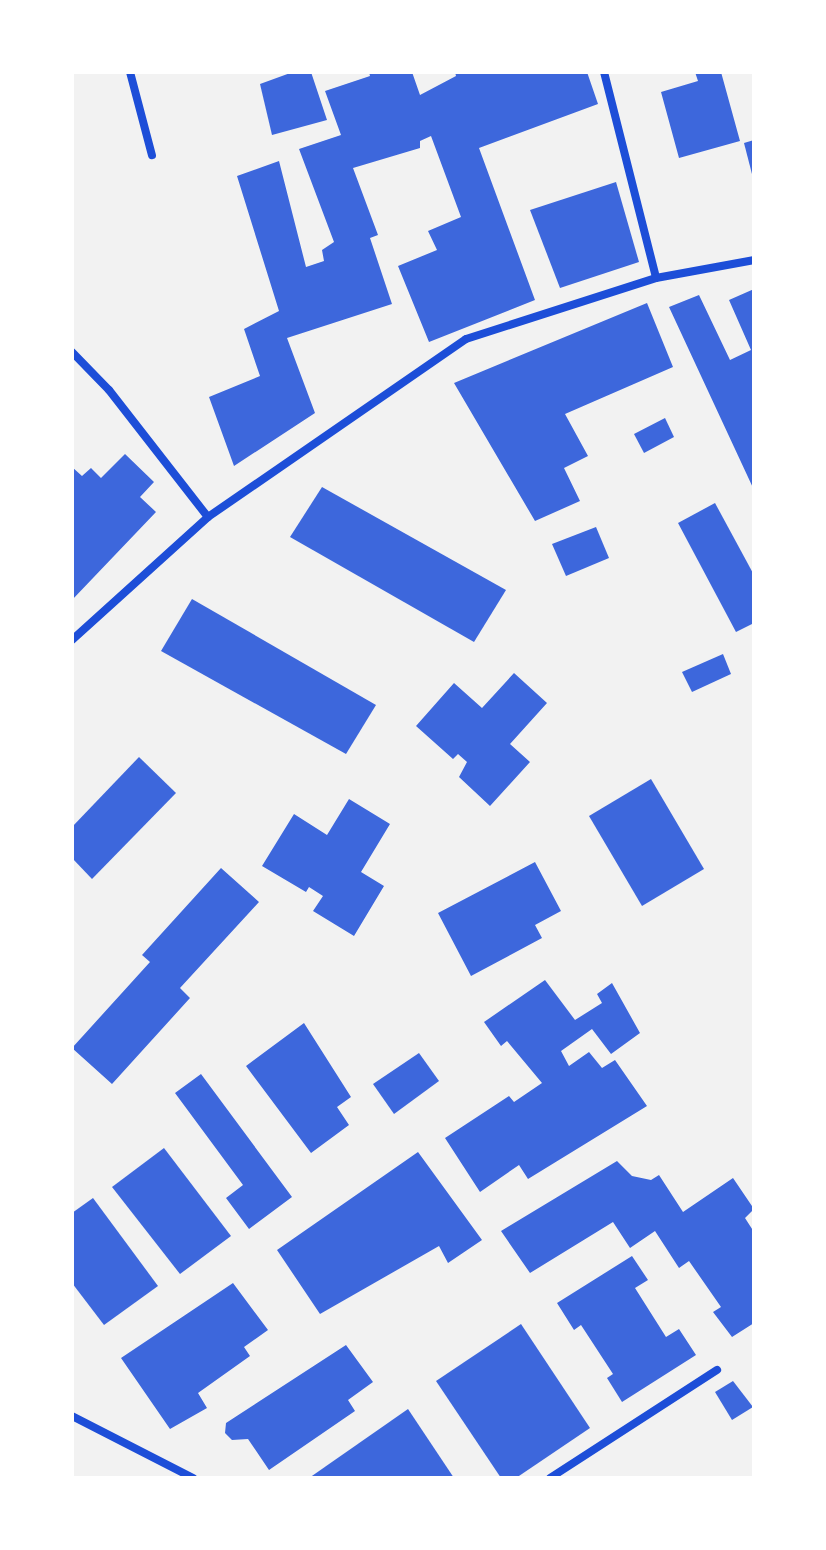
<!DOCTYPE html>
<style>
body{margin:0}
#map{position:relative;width:826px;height:1550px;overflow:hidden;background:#f2f2f2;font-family:"IBM Plex Sans",sans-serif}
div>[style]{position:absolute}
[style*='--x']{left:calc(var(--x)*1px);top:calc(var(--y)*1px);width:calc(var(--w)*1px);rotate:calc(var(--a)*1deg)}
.building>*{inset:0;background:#3d67dc}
.minor>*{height:8px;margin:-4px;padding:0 4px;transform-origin:4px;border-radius:4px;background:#1d4ed8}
span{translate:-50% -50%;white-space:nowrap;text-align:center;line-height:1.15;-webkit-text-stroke:7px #fff;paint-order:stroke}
.frame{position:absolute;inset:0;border:74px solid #fff;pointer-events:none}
</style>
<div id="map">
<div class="building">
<div style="clip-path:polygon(293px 72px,311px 72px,327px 120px,272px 135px,260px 84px)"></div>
<div style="clip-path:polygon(369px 72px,412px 72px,420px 95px,456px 76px,455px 72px,587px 72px,598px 104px,479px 148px,535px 300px,429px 342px,398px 266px,437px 250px,428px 231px,461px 217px,431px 136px,420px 141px,420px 148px,353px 168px,378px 235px,370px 238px,392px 304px,287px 338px,315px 413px,234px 466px,209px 397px,260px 376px,244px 329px,279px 311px,237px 176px,279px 161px,306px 267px,324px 261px,322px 250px,334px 242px,299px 149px,341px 135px,325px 91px,370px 76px)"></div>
<div style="clip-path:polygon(695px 72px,721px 72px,740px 141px,679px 158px,661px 92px,698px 81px)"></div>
<div style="clip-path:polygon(754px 140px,754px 178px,753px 178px,744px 143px)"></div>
<div style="clip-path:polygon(616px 182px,639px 262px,560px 288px,530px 210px)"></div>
<div style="clip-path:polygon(754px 289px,752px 397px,754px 490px,669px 307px,699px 295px,730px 360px,751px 350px,729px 300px)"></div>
<div style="clip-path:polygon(647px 303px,673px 367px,565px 414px,588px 456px,564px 468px,580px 501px,535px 521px,454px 383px)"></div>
<div style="clip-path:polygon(665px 418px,674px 437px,644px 453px,634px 434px)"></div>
<div style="clip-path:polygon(125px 454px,154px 482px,140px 497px,156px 512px,72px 600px,72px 467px,82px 476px,91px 468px,101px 478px)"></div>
<div style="clip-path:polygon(322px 487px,506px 590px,474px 642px,290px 537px)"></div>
<div style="clip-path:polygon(715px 503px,754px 575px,754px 623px,736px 632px,678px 523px)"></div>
<div style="clip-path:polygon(596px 527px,609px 558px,566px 576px,552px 544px)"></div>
<div style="clip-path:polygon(192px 599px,376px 705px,346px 754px,161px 651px)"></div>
<div style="clip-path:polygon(723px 654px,731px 674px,692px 692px,682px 672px)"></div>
<div style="clip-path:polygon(514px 673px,547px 703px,510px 744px,530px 762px,490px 806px,459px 777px,467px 762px,458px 754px,453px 759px,416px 726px,454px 683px,482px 708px)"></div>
<div style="clip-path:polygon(139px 757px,176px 793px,92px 879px,72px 858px,72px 827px)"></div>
<div style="clip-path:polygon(651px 779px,704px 869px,642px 906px,589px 816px)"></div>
<div style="clip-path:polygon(349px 799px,390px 824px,361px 872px,384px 886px,354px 936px,313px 911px,323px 896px,309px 887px,306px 892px,262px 866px,294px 814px,327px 835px)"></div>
<div style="clip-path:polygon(535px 862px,561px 911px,535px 925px,542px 938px,471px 976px,438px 913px)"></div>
<div style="clip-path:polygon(221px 868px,259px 902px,180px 988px,190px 998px,112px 1084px,72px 1048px,150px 962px,142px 955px)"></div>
<div style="clip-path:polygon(545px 980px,575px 1020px,602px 1003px,597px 994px,612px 983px,640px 1033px,611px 1054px,592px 1029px,561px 1051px,569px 1066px,589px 1052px,602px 1068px,615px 1060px,647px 1106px,528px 1179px,519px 1165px,480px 1192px,445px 1138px,509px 1096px,514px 1102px,542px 1083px,507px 1041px,501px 1046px,484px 1022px)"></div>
<div style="clip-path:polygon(304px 1023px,351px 1097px,337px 1107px,349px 1125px,311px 1153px,246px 1066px)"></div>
<div style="clip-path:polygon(419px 1053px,439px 1081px,394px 1114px,373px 1084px)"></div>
<div style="clip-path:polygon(201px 1074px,292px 1197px,249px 1229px,226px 1198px,243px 1185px,175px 1093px)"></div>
<div style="clip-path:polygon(164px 1148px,231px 1236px,180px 1274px,112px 1187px)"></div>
<div style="clip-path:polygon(418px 1152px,482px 1240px,448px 1263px,439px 1246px,320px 1314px,277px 1250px)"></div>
<div style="clip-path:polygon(617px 1161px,632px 1176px,651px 1180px,659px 1175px,683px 1212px,733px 1178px,754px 1209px,745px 1218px,754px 1232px,754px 1323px,732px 1337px,713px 1312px,721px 1307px,689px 1261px,679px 1268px,655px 1231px,630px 1248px,613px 1222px,530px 1273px,501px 1231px)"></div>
<div style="clip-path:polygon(93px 1198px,158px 1286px,104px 1325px,72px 1283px,72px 1213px)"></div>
<div style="clip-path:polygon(632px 1256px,648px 1280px,635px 1288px,666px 1337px,679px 1329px,696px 1355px,622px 1402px,607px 1378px,613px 1374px,581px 1325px,574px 1330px,557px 1303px)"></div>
<div style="clip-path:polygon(233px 1283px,268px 1330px,244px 1347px,250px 1356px,198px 1393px,207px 1408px,170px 1429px,121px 1358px)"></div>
<div style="clip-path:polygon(521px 1324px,590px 1428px,516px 1478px,501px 1478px,436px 1381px)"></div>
<div style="clip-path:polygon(346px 1345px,373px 1382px,348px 1400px,355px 1411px,269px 1470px,248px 1439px,232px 1440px,225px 1433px,226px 1423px)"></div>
<div style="clip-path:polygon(733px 1381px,753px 1407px,732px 1420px,715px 1392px)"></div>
<div style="clip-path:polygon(408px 1409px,454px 1478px,309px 1478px)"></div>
</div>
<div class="minor">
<div style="--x:130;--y:72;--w:86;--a:75.2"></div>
<div style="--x:604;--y:72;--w:212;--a:75.8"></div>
<div style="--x:72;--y:352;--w:53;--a:45.8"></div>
<div style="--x:109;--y:390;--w:161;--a:52.1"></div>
<div style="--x:72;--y:640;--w:183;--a:-42.1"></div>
<div style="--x:208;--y:517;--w:313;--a:-34.6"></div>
<div style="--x:466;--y:339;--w:200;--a:-17.8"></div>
<div style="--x:656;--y:278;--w:100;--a:-10.4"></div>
<div style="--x:72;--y:1416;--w:136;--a:27.1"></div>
<div style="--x:550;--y:1478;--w:199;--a:-32.9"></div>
</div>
<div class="frame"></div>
</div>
